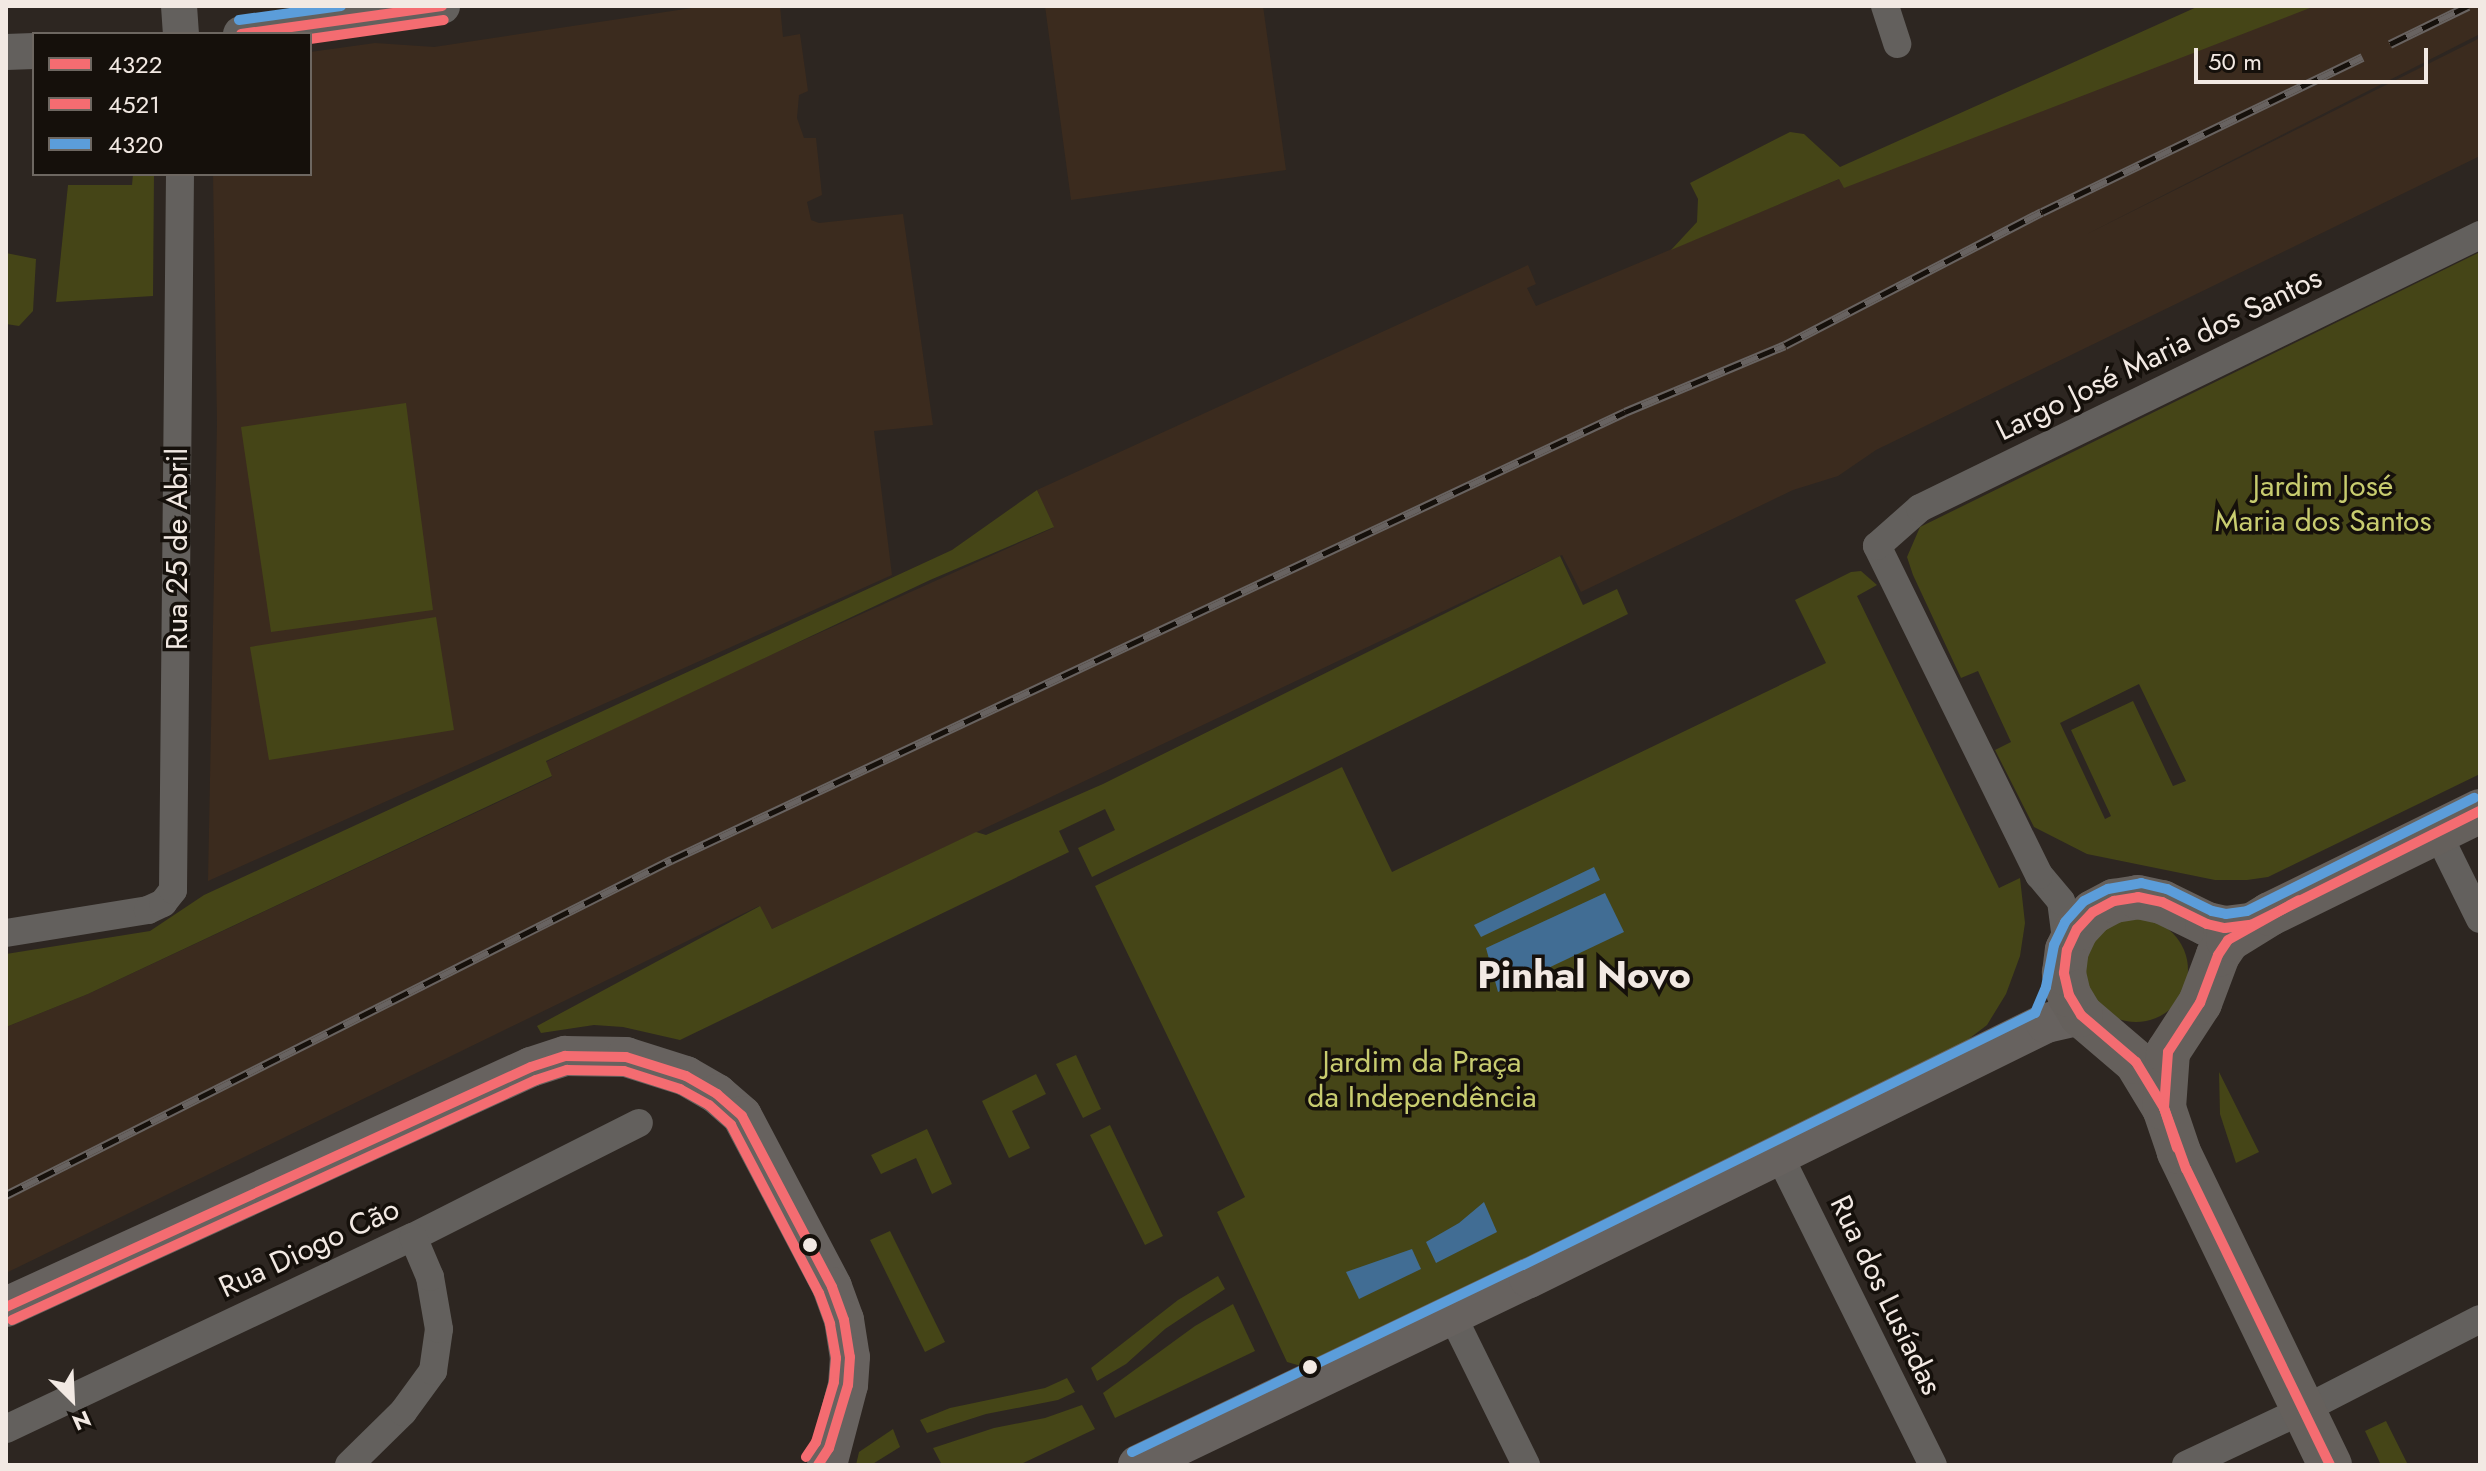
<!DOCTYPE html>
<meta charset="utf-8">
<style>
body{margin:0}
#map{position:relative;width:2486px;height:1471px;overflow:hidden;background:#2d2621;font-family:Jost,sans-serif}
div>[style]{position:absolute}
[style*='--x']{left:calc(var(--x)*1px);top:calc(var(--y)*1px);width:calc(var(--w)*1px);rotate:calc(var(--a)*1deg)}
.built>*{inset:0;background:#3b2b1e}
.green>*{inset:0;background:#454517}
.round{border-radius:50%}
.water>*{inset:0;background:#416d94}
.minor>*{height:28px;margin:-14px;padding:0 14px;transform-origin:14px;border-radius:14px;background:#63605d}
.tertiary>*{height:36px;margin:-18px;padding:0 18px;transform-origin:18px;border-radius:18px;background:#63605d}
.secondary>*{height:40px;margin:-20px;padding:0 20px;transform-origin:20px;border-radius:20px;background:#67625f}
.primary>*{height:44px;margin:-22px;padding:0 22px;transform-origin:22px;border-radius:22px;background:#65605c}
.rail>*{height:9px;margin-top:-4.5px;transform-origin:0;background:repeating-linear-gradient(90deg,#15100b 0 18px,#686361 0 36px);box-sizing:border-box;border-block:2px solid #686361}
.bus-1>*{height:10px;margin:-5px;padding:0 5px;transform-origin:5px;border-radius:5px;background:#f46c71}
.bus-2>*{height:10px;margin:-5px;padding:0 5px;transform-origin:5px;border-radius:5px;background:#f46c71}
.bus-3>*{height:10px;margin:-5px;padding:0 5px;transform-origin:5px;border-radius:5px;background:#5b9dda}
.dots>*{width:22px;height:22px;translate:-50% -50%;box-sizing:border-box;border:4px solid #15100b;border-radius:50%}
span{translate:-50% -50%;white-space:nowrap;text-align:center;line-height:1.15;-webkit-text-stroke:7px #15100b;paint-order:stroke}
.street-label{font-size:30px;color:#f2e9e3}
.park-label{font-size:30px;color:#c8cc6f}
.district-label{font-size:38px;color:#f2e9e3;font-weight:700}
.frame{position:absolute;inset:0;border:8px solid #f2e9e3;pointer-events:none}
.legend{position:absolute;left:32px;top:32px;width:280px;height:144px;box-sizing:border-box;background:#15100b;border:2px solid #6d6761;margin:0;padding:10px 14px;list-style:none;font-size:24px;color:#f2e9e3}
.legend li{display:flex;align-items:center;gap:16px;height:40px}
.legend b{width:40px;border:2px solid #6d6761}
.north{position:absolute;left:32px;top:1359px;width:80px;height:80px;-webkit-text-stroke:6px #15100b;paint-order:stroke;rotate:156deg;font-size:22px;font-weight:700;line-height:32px;text-align:center;color:#f2e9e3}
.north::after{content:'';display:block;margin:auto;width:28px;height:36px;background:#f2e9e3;clip-path:polygon(50% 0,100% 100%,50% 72%,0 100%)}
.scale{position:absolute;left:2194px;top:48px;width:234px;height:36px;box-sizing:border-box;border:4px solid #f2e9e3;border-top:0;padding-left:10px;font-size:24px;line-height:28px;white-space:nowrap;color:#f2e9e3;-webkit-text-stroke:6px #15100b;paint-order:stroke}
</style>
<div id="map">
<div class="built">
<div style="clip-path:polygon(705px 6px,780px 6px,783px 37px,800px 34px,808px 91px,799px 95px,797px 118px,804px 138px,816px 138px,822px 195px,807px 202px,811px 220px,819px 223px,903px 214px,933px 425px,874px 431px,892px 575px,208px 881px,217px 423px,213px 174px,310px 174px,310px 52px,375px 43px,434px 47px)"></div>
<div style="clip-path:polygon(1045px 6px,1263px 6px,1286px 170px,1071px 200px)"></div>
<div style="clip-path:polygon(2199px 6px,2480px 6px,2480px 34px,2087px 234px,2480px 38px,2480px 156px,1876px 450px,1838px 476px,1793px 490px,1581px 592px,1562px 555px,772px 929px,759px 906px,6px 1273px,6px 1027px,88px 994px,552px 777px,546px 762px,688px 692px,1053px 528px,1037px 490px,1528px 265px,1536px 284px,1527px 288px,1536px 306px,1839px 179px)"></div>
</div>
<div class="green">
<div style="clip-path:polygon(2199px 6px,2315px 6px,1844px 188px,1839px 179px,1671px 250px,1697px 222px,1698px 199px,1690px 183px,1790px 132px,1804px 134px,1840px 167px)"></div>
<div style="clip-path:polygon(133px 174px,154px 174px,153px 296px,56px 302px,68px 185px,132px 185px)"></div>
<div style="clip-path:polygon(evenodd,2480px 252px,2480px 774px,2268px 877px,2247px 880px,2215px 880px,2087px 854px,2034px 827px,1995px 750px,2011px 742px,1978px 671px,1961px 678px,1913px 575px,1907px 557px,1920px 527px,2480px 252px,2139px 684px,2186px 781px,2173px 786px,2133px 701px,2071px 730px,2111px 816px,2105px 819px,2060px 723px,2139px 684px)"></div>
<div style="clip-path:polygon(6px 253px,36px 259px,33px 311px,19px 326px,6px 324px)"></div>
<div style="clip-path:polygon(406px 403px,433px 610px,271px 632px,241px 427px)"></div>
<div style="clip-path:polygon(1037px 490px,1054px 527px,930px 580px,546px 761px,552px 776px,88px 994px,6px 1027px,6px 954px,150px 931px,204px 895px,952px 550px)"></div>
<div style="clip-path:polygon(1560px 556px,1583px 605px,1617px 589px,1628px 614px,1092px 877px,1078px 848px,1115px 830px,1105px 809px,1059px 831px,1069px 852px,680px 1040px,623px 1027px,594px 1025px,541px 1033px,537px 1026px,760px 906px,772px 929px,976px 832px,986px 835px,1103px 784px)"></div>
<div style="clip-path:polygon(1861px 571px,1877px 585px,1857px 596px,1999px 888px,2020px 878px,2025px 923px,2020px 956px,2006px 994px,1987px 1025px,1961px 1045px,1308px 1368px,1287px 1362px,1217px 1212px,1245px 1197px,1095px 886px,1342px 767px,1392px 872px,1826px 663px,1795px 600px,1851px 572px)"></div>
<div style="clip-path:polygon(436px 617px,454px 730px,269px 760px,250px 647px)"></div>
<div class="round" style="left:2084px;top:918px;width:104px;height:104px"></div>
<div style="clip-path:polygon(1076px 1055px,1101px 1109px,1083px 1118px,1056px 1064px)"></div>
<div style="clip-path:polygon(2219px 1072px,2259px 1152px,2236px 1163px,2220px 1114px)"></div>
<div style="clip-path:polygon(1036px 1074px,1046px 1094px,1012px 1111px,1030px 1148px,1009px 1158px,982px 1101px)"></div>
<div style="clip-path:polygon(1110px 1125px,1163px 1236px,1145px 1245px,1090px 1135px)"></div>
<div style="clip-path:polygon(927px 1129px,952px 1184px,932px 1194px,916px 1158px,881px 1174px,871px 1155px)"></div>
<div style="clip-path:polygon(890px 1231px,945px 1342px,925px 1352px,870px 1240px)"></div>
<div style="clip-path:polygon(1218px 1276px,1225px 1289px,1165px 1329px,1126px 1364px,1097px 1381px,1091px 1368px,1178px 1300px)"></div>
<div style="clip-path:polygon(1233px 1304px,1255px 1351px,1115px 1418px,1103px 1393px,1195px 1326px)"></div>
<div style="clip-path:polygon(1067px 1378px,1075px 1392px,1058px 1400px,986px 1414px,927px 1433px,920px 1420px,950px 1408px,1045px 1388px)"></div>
<div style="clip-path:polygon(1082px 1405px,1095px 1429px,1019px 1465px,942px 1465px,933px 1448px,994px 1428px,1045px 1418px)"></div>
<div style="clip-path:polygon(2386px 1421px,2408px 1465px,2381px 1465px,2365px 1431px)"></div>
<div style="clip-path:polygon(893px 1429px,900px 1447px,871px 1465px,856px 1465px,859px 1452px)"></div>
</div>
<div class="water">
<div style="clip-path:polygon(1594px 867px,1600px 880px,1481px 937px,1474px 925px)"></div>
<div style="clip-path:polygon(1605px 893px,1624px 932px,1498px 992px,1486px 948px)"></div>
<div style="clip-path:polygon(1484px 1202px,1497px 1232px,1436px 1263px,1426px 1242px,1459px 1223px)"></div>
<div style="clip-path:polygon(1412px 1249px,1421px 1269px,1359px 1299px,1346px 1272px)"></div>
</div>
<div class="minor">
<div style="--x:1885;--y:6;--w:40;--a:72"></div>
<div style="--x:2437;--y:832;--w:97;--a:63.7"></div>
<div style="--x:6;--y:933;--w:144;--a:-9.2"></div>
<div style="--x:148;--y:910;--w:17;--a:-25"></div>
<div style="--x:163;--y:903;--w:16;--a:-52"></div>
<div style="--x:173;--y:890;--w:716;--a:-89.44"></div>
<div style="--x:2067;--y:947;--w:46;--a:-97.4"></div>
<div style="--x:2061;--y:901;--w:34;--a:-130"></div>
<div style="--x:2039;--y:875;--w:367;--a:-116.2"></div>
<div style="--x:1877;--y:546;--w:57;--a:-41.5"></div>
<div style="--x:1920;--y:508;--w:623;--a:-25.99"></div>
<div style="--x:1779;--y:1155;--w:346;--a:63.6"></div>
<div style="--x:1452;--y:1315;--w:167;--a:63.7"></div>
<div style="--x:6;--y:1429;--w:450;--a:-25.3"></div>
<div style="--x:413;--y:1237;--w:253;--a:-26.8"></div>
<div style="--x:349;--y:1465;--w:76;--a:-44.5"></div>
<div style="--x:403;--y:1412;--w:51;--a:-53.8"></div>
<div style="--x:433;--y:1371;--w:42;--a:-81.9"></div>
<div style="--x:439;--y:1329;--w:53;--a:-99.8"></div>
<div style="--x:430;--y:1277;--w:43;--a:-113"></div>
<div style="--x:2186;--y:1465;--w:129;--a:-25.2"></div>
<div style="--x:2303;--y:1410;--w:199;--a:-27.2"></div>
</div>
<div class="tertiary">
<div style="--x:179;--y:6;--w:28;--a:86"></div>
<div style="--x:241;--y:34;--w:203;--a:-7.9"></div>
<div style="--x:6;--y:52;--w:28;--a:-2"></div>
</div>
<div class="secondary">
<div style="--x:6;--y:1307;--w:577;--a:-24.57"></div>
<div style="--x:531;--y:1067;--w:36;--a:-18"></div>
<div style="--x:565;--y:1056;--w:61;--a:0.9"></div>
<div style="--x:626;--y:1057;--w:63;--a:17.6"></div>
<div style="--x:686;--y:1076;--w:36;--a:30"></div>
<div style="--x:717;--y:1094;--w:33;--a:41"></div>
<div style="--x:742;--y:1116;--w:193;--a:62.2"></div>
<div style="--x:832;--y:1287;--w:35;--a:70"></div>
<div style="--x:844;--y:1320;--w:37;--a:81"></div>
<div style="--x:850;--y:1357;--w:28;--a:94"></div>
<div style="--x:848;--y:1385;--w:83;--a:104.7"></div>
<div style="--x:1138;--y:1465;--w:433;--a:-25.6"></div>
<div style="--x:1529;--y:1278;--w:576;--a:-26.25"></div>
<div style="--x:2046;--y:1023;--w:36;--a:-13"></div>
</div>
<div class="primary">
<div style="--x:2164;--y:1108;--w:54;--a:-121.3"></div>
<div style="--x:2136;--y:1062;--w:72;--a:-139.5"></div>
<div style="--x:2081;--y:1015;--w:23;--a:-121"></div>
<div style="--x:2069;--y:995;--w:23;--a:-103"></div>
<div style="--x:2064;--y:973;--w:23;--a:-83"></div>
<div style="--x:2067;--y:950;--w:23;--a:-65"></div>
<div style="--x:2077;--y:929;--w:23;--a:-47"></div>
<div style="--x:2093;--y:912;--w:24;--a:-28"></div>
<div style="--x:2114;--y:901;--w:24;--a:-9"></div>
<div style="--x:2138;--y:897;--w:25;--a:12"></div>
<div style="--x:2162;--y:902;--w:50;--a:26.1"></div>
<div style="--x:2207;--y:924;--w:18;--a:13"></div>
<div style="--x:2225;--y:928;--w:26;--a:-7"></div>
<div style="--x:2330;--y:1465;--w:348;--a:-115.8"></div>
<div style="--x:2179;--y:1152;--w:46;--a:-108.8"></div>
<div style="--x:2164;--y:1108;--w:56;--a:-85.9"></div>
<div style="--x:2168;--y:1052;--w:59;--a:-56.9"></div>
<div style="--x:2200;--y:1003;--w:51;--a:-69.4"></div>
<div style="--x:2218;--y:955;--w:18;--a:-56"></div>
<div style="--x:2228;--y:940;--w:49;--a:-31.8"></div>
<div style="--x:2270;--y:914;--w:234;--a:-26.1"></div>
</div>
<div class="rail">
<div style="--x:2390;--y:44;--w:87;--a:-26"></div>
<div style="--x:6;--y:1195;--w:745;--a:-26.74"></div>
<div style="--x:671;--y:860;--w:1054;--a:-25.15"></div>
<div style="--x:1625;--y:412;--w:173;--a:-22.7"></div>
<div style="--x:1785;--y:345;--w:289;--a:-27.4"></div>
<div style="--x:2042;--y:212;--w:356;--a:-25.8"></div>
</div>
<div class="bus-1">
<div style="--x:241;--y:34;--w:203;--a:-7.9"></div>
<div style="--x:2177;--y:1148;--w:42;--a:-108"></div>
<div style="--x:2164;--y:1108;--w:56;--a:-85.9"></div>
<div style="--x:2168;--y:1052;--w:59;--a:-56.9"></div>
<div style="--x:2200;--y:1003;--w:51;--a:-69.4"></div>
<div style="--x:2218;--y:955;--w:18;--a:-56"></div>
<div style="--x:2228;--y:940;--w:81;--a:-29.4"></div>
<div style="--x:6;--y:1307;--w:577;--a:-24.57"></div>
<div style="--x:531;--y:1067;--w:36;--a:-18"></div>
<div style="--x:565;--y:1056;--w:61;--a:0.9"></div>
<div style="--x:626;--y:1057;--w:63;--a:17.6"></div>
<div style="--x:686;--y:1076;--w:36;--a:30"></div>
<div style="--x:717;--y:1094;--w:33;--a:41"></div>
<div style="--x:742;--y:1116;--w:193;--a:62.2"></div>
<div style="--x:832;--y:1287;--w:35;--a:70"></div>
<div style="--x:844;--y:1320;--w:37;--a:81"></div>
<div style="--x:850;--y:1357;--w:28;--a:94"></div>
<div style="--x:848;--y:1385;--w:66;--a:106.8"></div>
<div style="--x:829;--y:1448;--w:20;--a:123"></div>
<div style="--x:2330;--y:1465;--w:329;--a:-115.9"></div>
<div style="--x:2186;--y:1169;--w:65;--a:-109.8"></div>
<div style="--x:2164;--y:1108;--w:54;--a:-121.3"></div>
<div style="--x:2136;--y:1062;--w:72;--a:-139.5"></div>
<div style="--x:2081;--y:1015;--w:23;--a:-121"></div>
<div style="--x:2069;--y:995;--w:23;--a:-103"></div>
<div style="--x:2064;--y:973;--w:23;--a:-83"></div>
<div style="--x:2067;--y:950;--w:23;--a:-65"></div>
<div style="--x:2077;--y:929;--w:23;--a:-47"></div>
<div style="--x:2093;--y:912;--w:24;--a:-28"></div>
<div style="--x:2114;--y:901;--w:24;--a:-9"></div>
<div style="--x:2138;--y:897;--w:25;--a:12"></div>
<div style="--x:2162;--y:902;--w:50;--a:26.1"></div>
<div style="--x:2207;--y:924;--w:18;--a:13"></div>
<div style="--x:2225;--y:928;--w:26;--a:-7"></div>
<div style="--x:2251;--y:925;--w:256;--a:-26.5"></div>
</div>
<div class="bus-2">
<div style="--x:310;--y:39;--w:135;--a:-8.1"></div>
<div style="--x:12;--y:1320;--w:576;--a:-24.61"></div>
<div style="--x:536;--y:1080;--w:33;--a:-18"></div>
<div style="--x:567;--y:1070;--w:57;--a:1"></div>
<div style="--x:624;--y:1071;--w:59;--a:17.8"></div>
<div style="--x:680;--y:1089;--w:33;--a:29"></div>
<div style="--x:709;--y:1105;--w:30;--a:42"></div>
<div style="--x:731;--y:1125;--w:190;--a:62.4"></div>
<div style="--x:819;--y:1293;--w:33;--a:70"></div>
<div style="--x:830;--y:1324;--w:35;--a:80"></div>
<div style="--x:836;--y:1358;--w:24;--a:95"></div>
<div style="--x:834;--y:1382;--w:63;--a:106.7"></div>
<div style="--x:816;--y:1442;--w:18;--a:124"></div>
</div>
<div class="bus-3">
<div style="--x:239;--y:20;--w:103;--a:-7.8"></div>
<div style="--x:1132;--y:1452;--w:433;--a:-25.6"></div>
<div style="--x:1523;--y:1265;--w:571;--a:-26.21"></div>
<div style="--x:2035;--y:1013;--w:28;--a:-67"></div>
<div style="--x:2046;--y:987;--w:43;--a:-79.2"></div>
<div style="--x:2054;--y:945;--w:25;--a:-64"></div>
<div style="--x:2065;--y:922;--w:28;--a:-48"></div>
<div style="--x:2084;--y:901;--w:27;--a:-27"></div>
<div style="--x:2108;--y:889;--w:34;--a:-10"></div>
<div style="--x:2141;--y:883;--w:27;--a:13"></div>
<div style="--x:2167;--y:889;--w:50;--a:26.1"></div>
<div style="--x:2212;--y:911;--w:14;--a:12"></div>
<div style="--x:2226;--y:914;--w:21;--a:-8"></div>
<div style="--x:2247;--y:911;--w:254;--a:-26.5"></div>
</div>
<div class="dots">
<div style="left:810px;top:1245px;background:#f2e9e3"></div>
<div style="left:1310px;top:1367px;background:#f2e9e3"></div>
</div>
<div class="street-label">
<span style="left:2159px;top:354px;rotate:-26deg">Largo José Maria dos Santos</span>
<span style="left:177px;top:549px;rotate:-90deg">Rua 25 de Abril</span>
<span style="left:309px;top:1248px;rotate:-25deg">Rua Diogo Cão</span>
<span style="left:1886px;top:1295px;rotate:64deg">Rua dos Lusíadas</span>
</div>
<div class="park-label">
<span style="left:2323px;top:503px">Jardim José<br>Maria dos Santos</span>
<span style="left:1422px;top:1079px">Jardim da Praça<br>da Independência</span>
</div>
<div class="district-label">
<span style="left:1584px;top:975px">Pinhal Novo</span>
</div>
<div class="frame"></div>
<ul class="legend">
<li><b style="height:10px;background:#f46c71"></b>4322</li>
<li><b style="height:10px;background:#f46c71"></b>4521</li>
<li><b style="height:10px;background:#5b9dda"></b>4320</li>
</ul>
<div class="north">N</div>
<div class="scale">50 m</div>
</div>
